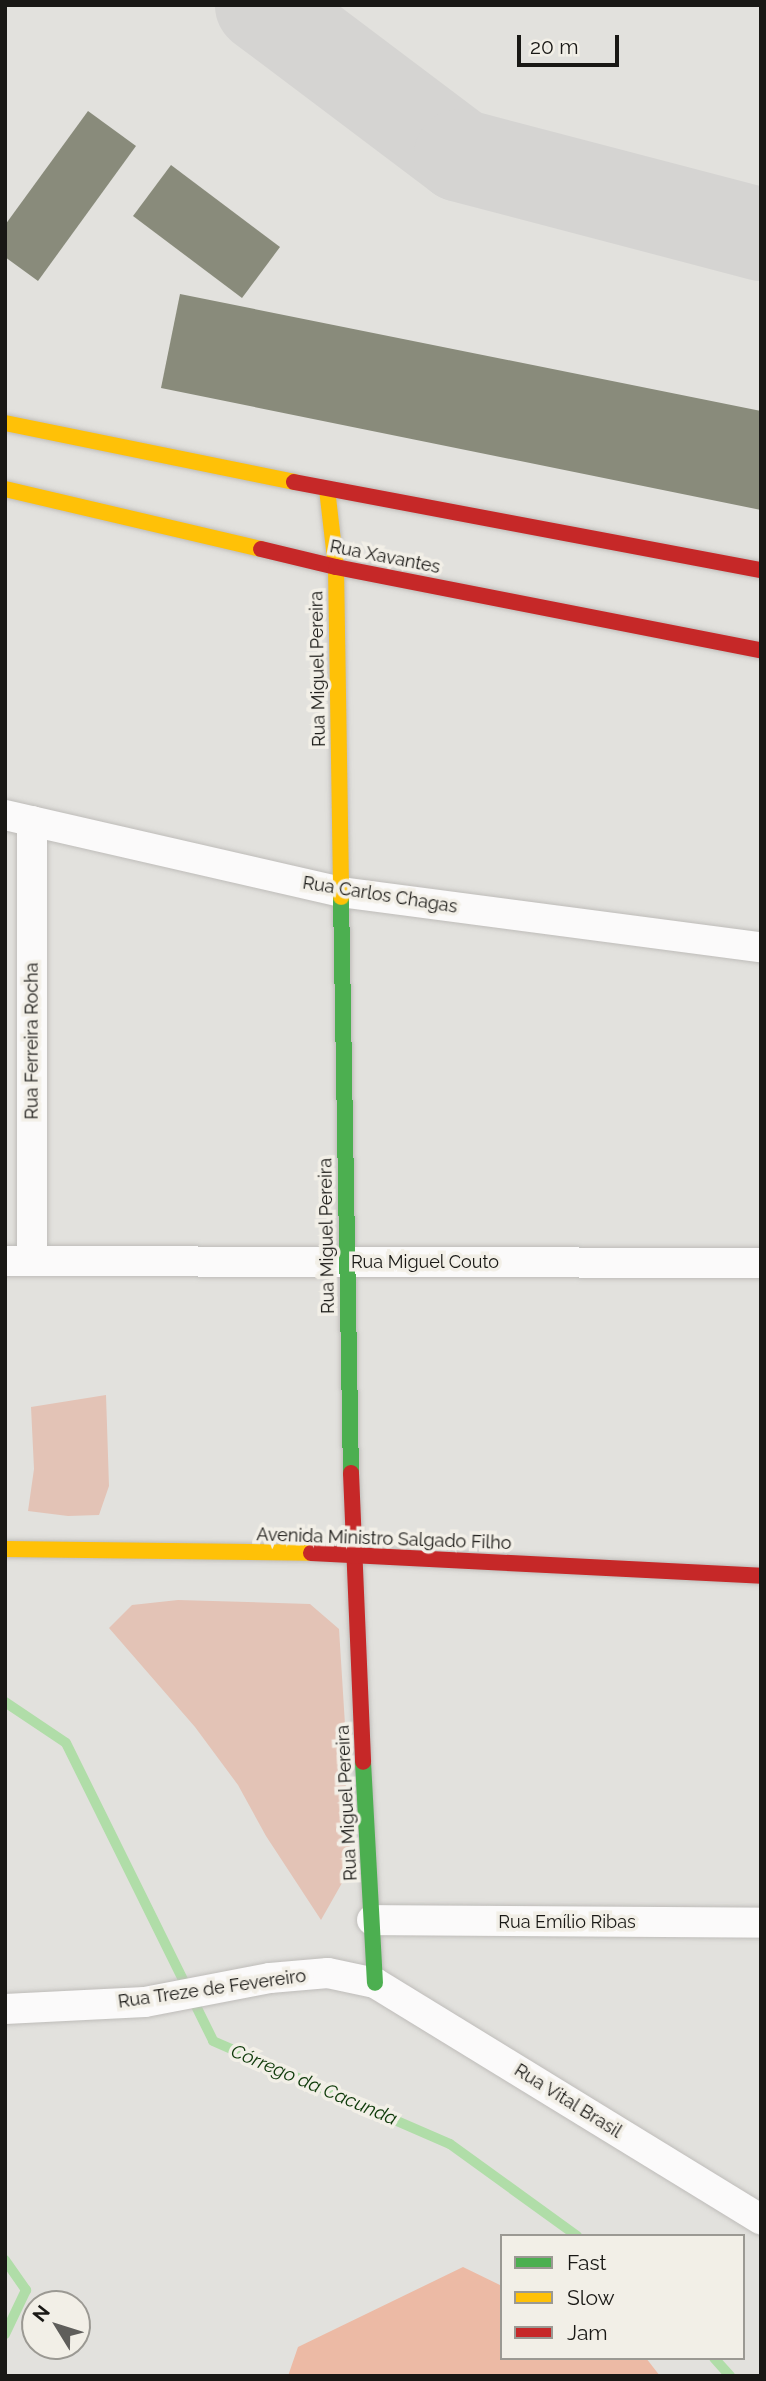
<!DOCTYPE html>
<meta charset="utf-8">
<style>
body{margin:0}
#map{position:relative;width:766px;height:2381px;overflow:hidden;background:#e2e1dd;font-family:Raleway,sans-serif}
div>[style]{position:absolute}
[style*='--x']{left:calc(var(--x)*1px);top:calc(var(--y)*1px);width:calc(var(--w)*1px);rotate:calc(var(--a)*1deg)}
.green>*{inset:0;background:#e3c3b6}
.forest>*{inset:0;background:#ecbaa5}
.stream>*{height:10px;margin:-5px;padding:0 5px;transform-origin:5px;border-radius:5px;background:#b0dda8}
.taxiway>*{height:93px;margin:-46.5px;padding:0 46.5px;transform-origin:46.5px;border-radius:46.5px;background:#d5d4d2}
.building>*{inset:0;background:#898b7b}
.roads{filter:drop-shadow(0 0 2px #bebcb9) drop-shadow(0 0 2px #bebcb9)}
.street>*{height:30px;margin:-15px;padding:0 15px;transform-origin:15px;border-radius:15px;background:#fbfafa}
.fast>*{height:16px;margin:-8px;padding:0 8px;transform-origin:8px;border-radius:8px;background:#4caf50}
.slow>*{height:16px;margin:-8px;padding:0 8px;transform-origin:8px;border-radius:8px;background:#ffc107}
.jam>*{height:16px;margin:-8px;padding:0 8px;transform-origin:8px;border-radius:8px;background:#c62828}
span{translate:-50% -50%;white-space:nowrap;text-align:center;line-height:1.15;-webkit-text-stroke:7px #f2efe7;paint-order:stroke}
.street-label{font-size:18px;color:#191815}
.water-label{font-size:19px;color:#0d3908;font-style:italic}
.frame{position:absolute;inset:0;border:7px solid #191815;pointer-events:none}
.legend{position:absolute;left:500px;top:2234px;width:245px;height:126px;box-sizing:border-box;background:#f2efe7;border:2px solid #9b9993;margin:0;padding:9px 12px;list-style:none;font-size:21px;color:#191815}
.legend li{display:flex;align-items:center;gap:14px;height:35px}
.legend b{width:35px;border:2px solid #9b9993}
.north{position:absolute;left:21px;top:2290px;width:70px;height:70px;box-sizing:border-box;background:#f2efe7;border:2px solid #9b9993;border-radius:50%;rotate:308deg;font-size:19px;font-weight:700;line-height:28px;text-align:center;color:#191815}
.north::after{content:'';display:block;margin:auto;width:24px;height:32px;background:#5f5e5b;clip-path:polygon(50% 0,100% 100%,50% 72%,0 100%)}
.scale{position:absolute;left:517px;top:35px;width:102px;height:32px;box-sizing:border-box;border:4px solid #191815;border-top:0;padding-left:9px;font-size:21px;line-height:24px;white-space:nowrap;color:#191815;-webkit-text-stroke:5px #f2efe7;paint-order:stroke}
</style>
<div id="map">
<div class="green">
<div style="clip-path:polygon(106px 1395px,109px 1486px,99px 1515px,68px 1516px,28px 1511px,34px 1469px,31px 1407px)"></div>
<div style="clip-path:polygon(178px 1600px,310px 1604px,339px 1629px,352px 1836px,342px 1883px,321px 1920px,266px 1836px,238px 1785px,195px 1727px,109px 1628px,132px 1605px)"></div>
</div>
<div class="forest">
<div style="clip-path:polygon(463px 2267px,502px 2286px,502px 2358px,646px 2358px,660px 2376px,288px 2376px,298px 2347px)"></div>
</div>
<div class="stream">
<div style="--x:5;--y:1702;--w:73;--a:33.9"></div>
<div style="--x:66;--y:1743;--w:332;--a:63.7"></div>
<div style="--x:213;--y:2041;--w:258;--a:23.5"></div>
<div style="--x:450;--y:2144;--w:157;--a:35.9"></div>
<div style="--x:5;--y:2260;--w:37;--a:55"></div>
<div style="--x:26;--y:2290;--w:49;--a:115.5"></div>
<div style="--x:714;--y:2358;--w:24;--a:48"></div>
</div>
<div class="taxiway">
<div style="--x:261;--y:5;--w:249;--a:37"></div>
<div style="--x:460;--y:155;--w:311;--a:14.7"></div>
</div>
<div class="building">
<div style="clip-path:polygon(88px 111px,136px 146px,38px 281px,5px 257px,5px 225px)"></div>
<div style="clip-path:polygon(171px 165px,280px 247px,242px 298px,133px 216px)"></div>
<div style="clip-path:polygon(180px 294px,761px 411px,761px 510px,161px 388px)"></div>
</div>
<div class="roads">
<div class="street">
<div style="--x:5;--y:815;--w:345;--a:12.9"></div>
<div style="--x:341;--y:892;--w:424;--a:7.5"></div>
<div style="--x:32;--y:821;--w:440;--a:90"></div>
<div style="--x:5;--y:1261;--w:756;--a:0.15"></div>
<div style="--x:372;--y:1920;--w:389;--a:0.4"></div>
<div style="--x:5;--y:2009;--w:140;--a:-2.9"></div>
<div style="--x:145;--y:2002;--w:127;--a:-10.9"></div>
<div style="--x:270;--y:1978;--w:58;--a:-4.9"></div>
<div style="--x:328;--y:1973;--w:48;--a:12"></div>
<div style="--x:375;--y:1983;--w:453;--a:31.5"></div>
</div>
<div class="fast">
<div style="--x:341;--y:897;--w:576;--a:89.01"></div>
<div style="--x:363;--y:1762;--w:221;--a:86.9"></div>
</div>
<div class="slow">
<div style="--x:5;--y:423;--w:295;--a:11.5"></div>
<div style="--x:5;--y:489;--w:263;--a:13.2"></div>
<div style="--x:327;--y:489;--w:79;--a:83.4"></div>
<div style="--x:336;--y:567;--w:330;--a:89.1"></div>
<div style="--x:5;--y:1549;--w:306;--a:0.7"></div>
</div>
<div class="jam">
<div style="--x:294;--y:482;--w:475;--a:10.7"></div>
<div style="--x:261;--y:549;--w:77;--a:13.5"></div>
<div style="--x:336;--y:567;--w:433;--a:11.1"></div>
<div style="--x:351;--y:1473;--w:289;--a:87.6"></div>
<div style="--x:311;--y:1553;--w:451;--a:2.9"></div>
</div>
</div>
<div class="street-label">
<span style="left:385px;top:557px;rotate:11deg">Rua Xavantes</span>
<span style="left:318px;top:669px;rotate:-91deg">Rua Miguel Pereira</span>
<span style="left:380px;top:895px;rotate:9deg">Rua Carlos Chagas</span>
<span style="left:32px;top:1041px;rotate:-90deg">Rua Ferreira Rocha</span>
<span style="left:327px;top:1236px;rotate:-91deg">Rua Miguel Pereira</span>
<span style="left:425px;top:1262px">Rua Miguel Couto</span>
<span style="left:384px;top:1539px;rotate:2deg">Avenida Ministro Salgado Filho</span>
<span style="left:347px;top:1803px;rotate:-93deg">Rua Miguel Pereira</span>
<span style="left:567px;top:1922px">Rua Emílio Ribas</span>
<span style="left:212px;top:1989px;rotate:-8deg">Rua Treze de Fevereiro</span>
<span style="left:568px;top:2101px;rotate:32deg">Rua Vital Brasil</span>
</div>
<div class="water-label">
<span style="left:314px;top:2085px;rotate:23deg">Córrego da Cacunda</span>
</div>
<div class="frame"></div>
<ul class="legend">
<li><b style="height:9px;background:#4caf50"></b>Fast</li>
<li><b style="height:9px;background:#ffc107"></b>Slow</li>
<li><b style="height:9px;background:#c62828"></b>Jam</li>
</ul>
<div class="north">N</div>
<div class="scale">20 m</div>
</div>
